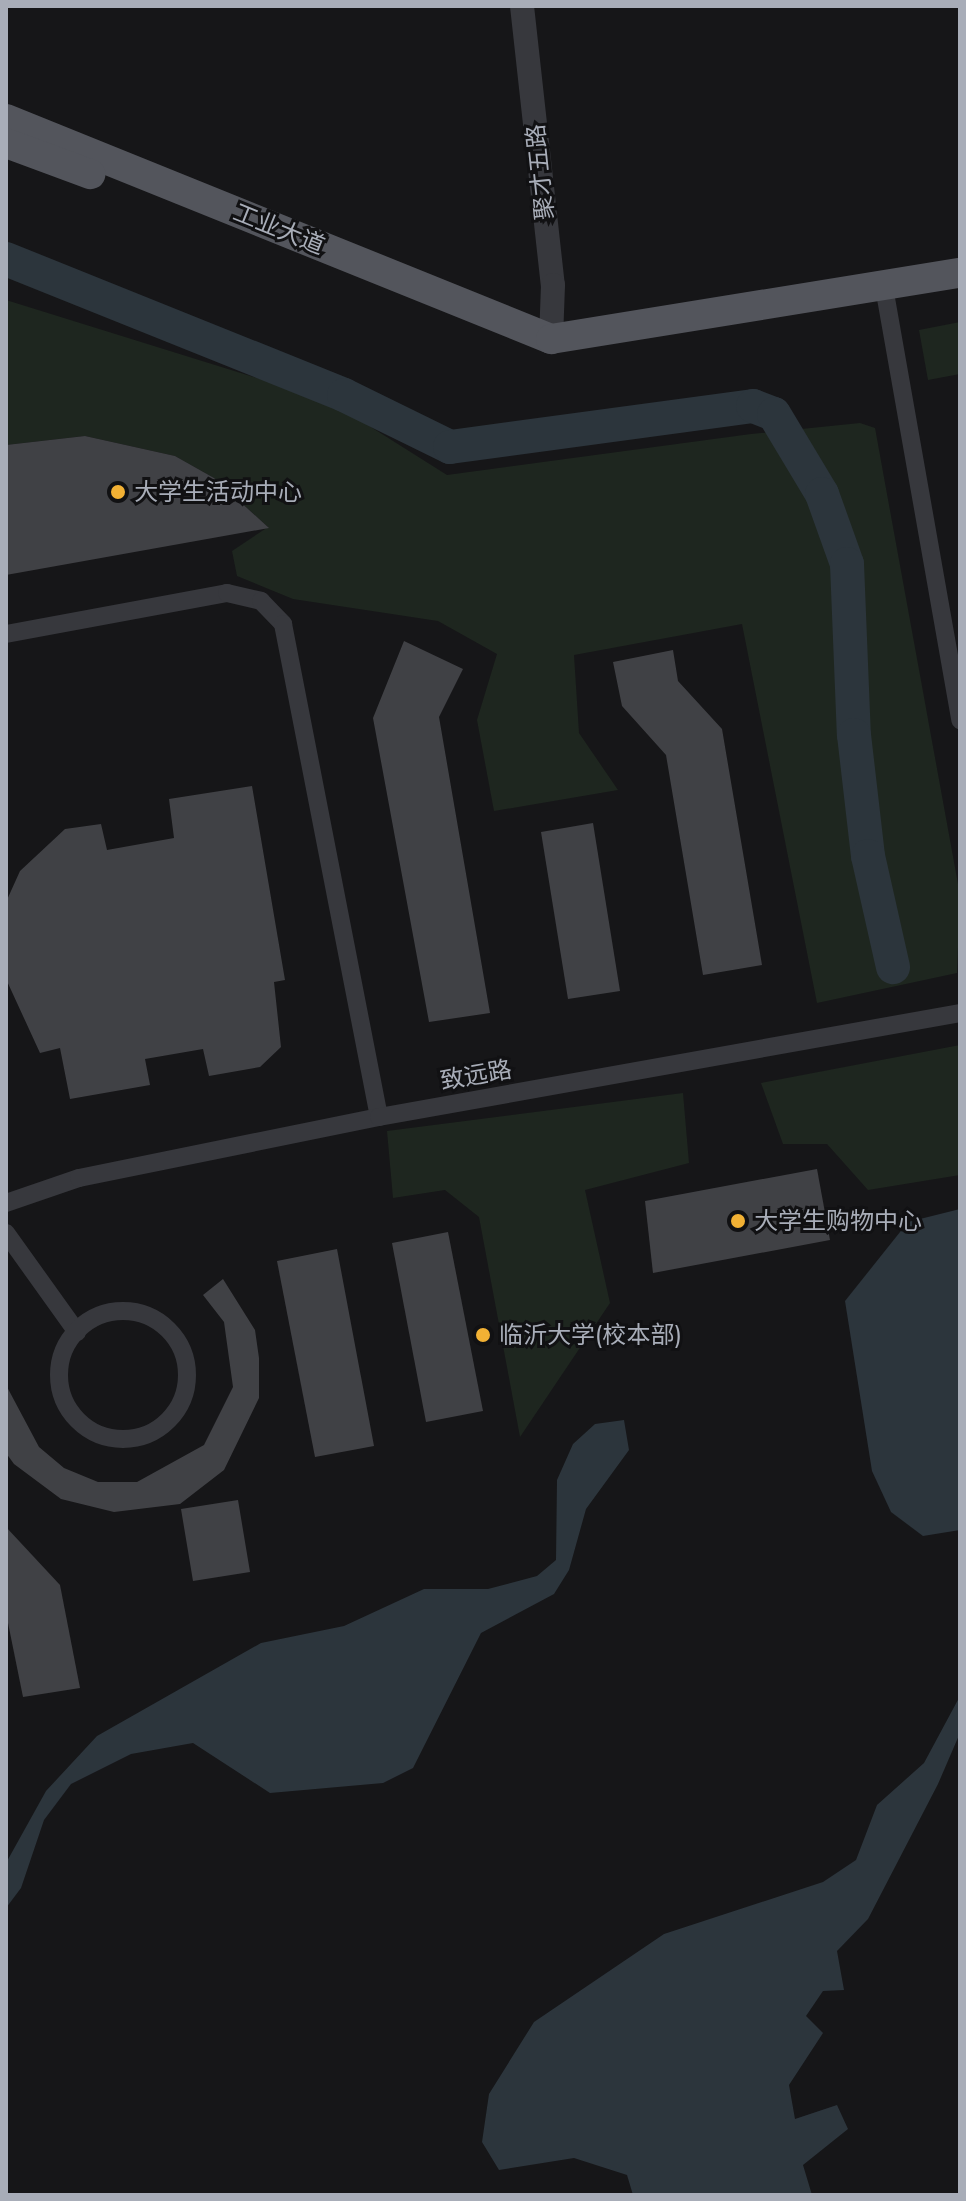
<!DOCTYPE html>
<meta charset="utf-8">
<style>
body{margin:0}
#map{position:relative;width:966px;height:2201px;overflow:hidden;background:#161618;font-family:Jost,"Noto Sans SC",sans-serif}
div>[style]{position:absolute}
[style*='--x']{left:calc(var(--x)*1px);top:calc(var(--y)*1px);width:calc(var(--w)*1px);rotate:calc(var(--a)*1deg)}
.green>*{inset:0;background:#1e261f}
.water>*{inset:0;background:#2c353c}
.river>*{height:34px;margin:-17px;padding:0 17px;transform-origin:17px;border-radius:17px;background:#2c353c}
.building>*{inset:0;background:#404145}
.minor>*{height:18px;margin:-9px;padding:0 9px;transform-origin:9px;border-radius:9px;background:#37383d}
.minor>.ring{margin:-9px;padding:0;box-sizing:content-box;background:none;border:18px solid #37383d;border-radius:50%}
.tertiary>*{height:24px;margin:-12px;padding:0 12px;transform-origin:12px;border-radius:12px;background:#37383d}
.primary>*{height:30px;margin:-15px;padding:0 15px;transform-origin:15px;border-radius:15px;background:#53555c}
.dots>*{width:22px;height:22px;translate:-50% -50%;box-sizing:border-box;border:4px solid #111113;border-radius:50%}
span{translate:-50% -50%;white-space:nowrap;text-align:center;line-height:1.15;-webkit-text-stroke:6px #111113;paint-order:stroke}
.street-label{font-size:24px;color:#a8adb8}
.poi-label{font-size:24px;color:#a8adb8}
.left{translate:0 -50%;text-align:left}
.frame{position:absolute;inset:0;border:8px solid #a8adb8;pointer-events:none}
</style>
<div id="map">
<div class="green">
<div style="clip-path:polygon(6px 300px,328px 400px,447px 475px,751px 434px,860px 423px,875px 428px,960px 895px,957px 973px,817px 1003px,742px 624px,574px 655px,579px 733px,618px 790px,494px 811px,477px 720px,497px 654px,438px 621px,293px 599px,237px 576px,232px 551px,268px 527px,214px 478px,175px 456px,85px 436px,6px 445px)"></div>
<div style="clip-path:polygon(960px 322px,960px 374px,928px 380px,919px 330px)"></div>
<div style="clip-path:polygon(960px 1045px,960px 1175px,868px 1190px,827px 1144px,783px 1144px,761px 1083px)"></div>
<div style="clip-path:polygon(683px 1093px,689px 1163px,585px 1190px,610px 1303px,520px 1437px,479px 1217px,445px 1190px,393px 1198px,387px 1131px)"></div>
</div>
<div class="water">
<div style="clip-path:polygon(960px 1209px,960px 1530px,923px 1536px,891px 1512px,872px 1471px,845px 1301px,908px 1222px)"></div>
<div style="clip-path:polygon(624px 1420px,629px 1450px,586px 1509px,569px 1570px,554px 1594px,481px 1633px,413px 1768px,383px 1783px,270px 1793px,193px 1743px,131px 1754px,71px 1784px,44px 1820px,21px 1888px,6px 1908px,6px 1863px,46px 1791px,97px 1736px,261px 1643px,344px 1626px,424px 1589px,488px 1589px,537px 1576px,556px 1560px,557px 1480px,573px 1444px,595px 1424px)"></div>
<div style="clip-path:polygon(960px 1696px,960px 1733px,938px 1784px,868px 1919px,837px 1951px,844px 1990px,823px 1991px,806px 2016px,823px 2033px,789px 2085px,795px 2119px,837px 2105px,848px 2129px,803px 2165px,812px 2195px,633px 2195px,627px 2175px,574px 2158px,499px 2170px,482px 2142px,489px 2094px,534px 2022px,664px 1934px,823px 1882px,856px 1860px,877px 1805px,924px 1763px)"></div>
</div>
<div class="river">
<div style="--x:6;--y:259;--w:364;--a:21.9"></div>
<div style="--x:344;--y:395;--w:118;--a:26.1"></div>
<div style="--x:450;--y:447;--w:306;--a:-7.7"></div>
<div style="--x:753;--y:406;--w:22;--a:21"></div>
<div style="--x:774;--y:414;--w:93;--a:59"></div>
<div style="--x:822;--y:494;--w:74;--a:70.3"></div>
<div style="--x:847;--y:564;--w:171;--a:87.7"></div>
<div style="--x:854;--y:735;--w:122;--a:83.4"></div>
<div style="--x:868;--y:856;--w:114;--a:77.3"></div>
</div>
<div class="building">
<div style="clip-path:polygon(85px 436px,175px 456px,214px 478px,269px 528px,6px 575px,6px 445px)"></div>
<div style="clip-path:polygon(404px 641px,463px 669px,439px 717px,490px 1013px,429px 1022px,373px 718px)"></div>
<div style="clip-path:polygon(673px 650px,678px 681px,722px 729px,762px 965px,703px 975px,666px 755px,622px 706px,613px 662px)"></div>
<div style="clip-path:polygon(252px 786px,285px 980px,274px 982px,281px 1047px,260px 1067px,209px 1076px,203px 1049px,145px 1059px,150px 1085px,70px 1099px,60px 1048px,40px 1053px,6px 979px,6px 902px,20px 871px,65px 829px,101px 824px,107px 850px,174px 838px,169px 799px)"></div>
<div style="clip-path:polygon(593px 823px,620px 991px,568px 999px,541px 832px)"></div>
<div style="clip-path:polygon(817px 1169px,830px 1240px,653px 1273px,645px 1201px)"></div>
<div style="clip-path:polygon(448px 1232px,483px 1411px,426px 1422px,392px 1243px)"></div>
<div style="clip-path:polygon(337px 1249px,374px 1446px,315px 1457px,277px 1261px)"></div>
<div style="clip-path:polygon(223px 1279px,255px 1330px,259px 1358px,259px 1398px,224px 1470px,180px 1504px,114px 1512px,61px 1499px,14px 1464px,6px 1453px,6px 1385px,39px 1447px,64px 1468px,98px 1482px,137px 1482px,204px 1445px,233px 1387px,224px 1322px,203px 1295px)"></div>
<div style="clip-path:polygon(238px 1500px,250px 1572px,193px 1581px,181px 1509px)"></div>
<div style="clip-path:polygon(6px 1527px,60px 1585px,80px 1688px,23px 1697px,6px 1613px)"></div>
</div>
<div class="minor">
<div style="--x:884;--y:287;--w:440;--a:80"></div>
<div style="--x:6;--y:634;--w:225;--a:-10.5"></div>
<div style="--x:227;--y:593;--w:35;--a:13"></div>
<div style="--x:261;--y:601;--w:32;--a:46"></div>
<div style="--x:283;--y:624;--w:502;--a:78.98"></div>
<div style="--x:6;--y:1203;--w:77;--a:-18.9"></div>
<div style="--x:79;--y:1178;--w:306;--a:-11.5"></div>
<div style="--x:379;--y:1117;--w:590;--a:-10.15"></div>
<div style="--x:6;--y:1233;--w:122;--a:54.4"></div>
<div class="ring" style="left:59px;top:1311px;width:110px;height:110px"></div>
</div>
<div class="tertiary">
<div style="--x:522;--y:6;--w:281;--a:83.7"></div>
<div style="--x:553;--y:285;--w:54;--a:92.1"></div>
</div>
<div class="primary">
<div style="--x:6;--y:119;--w:588;--a:21.98"></div>
<div style="--x:551;--y:339;--w:414;--a:-9.2"></div>
<div style="--x:6;--y:143;--w:90;--a:20.3"></div>
</div>
<div class="dots">
<div style="left:118px;top:492px;background:#f2b134"></div>
<div style="left:738px;top:1221px;background:#f2b134"></div>
<div style="left:483px;top:1335px;background:#f2b134"></div>
</div>
<div class="street-label">
<span style="left:540px;top:172px;rotate:-96deg">聚才五路</span>
<span style="left:279px;top:229px;rotate:22deg">工业大道</span>
<span style="left:476px;top:1075px;rotate:-10deg">致远路</span>
</div>
<div class="poi-label">
<span class="left" style="left:134px;top:492px">大学生活动中心</span>
<span class="left" style="left:754px;top:1221px">大学生购物中心</span>
<span class="left" style="left:499px;top:1335px">临沂大学(校本部)</span>
</div>
<div class="frame"></div>
</div>
